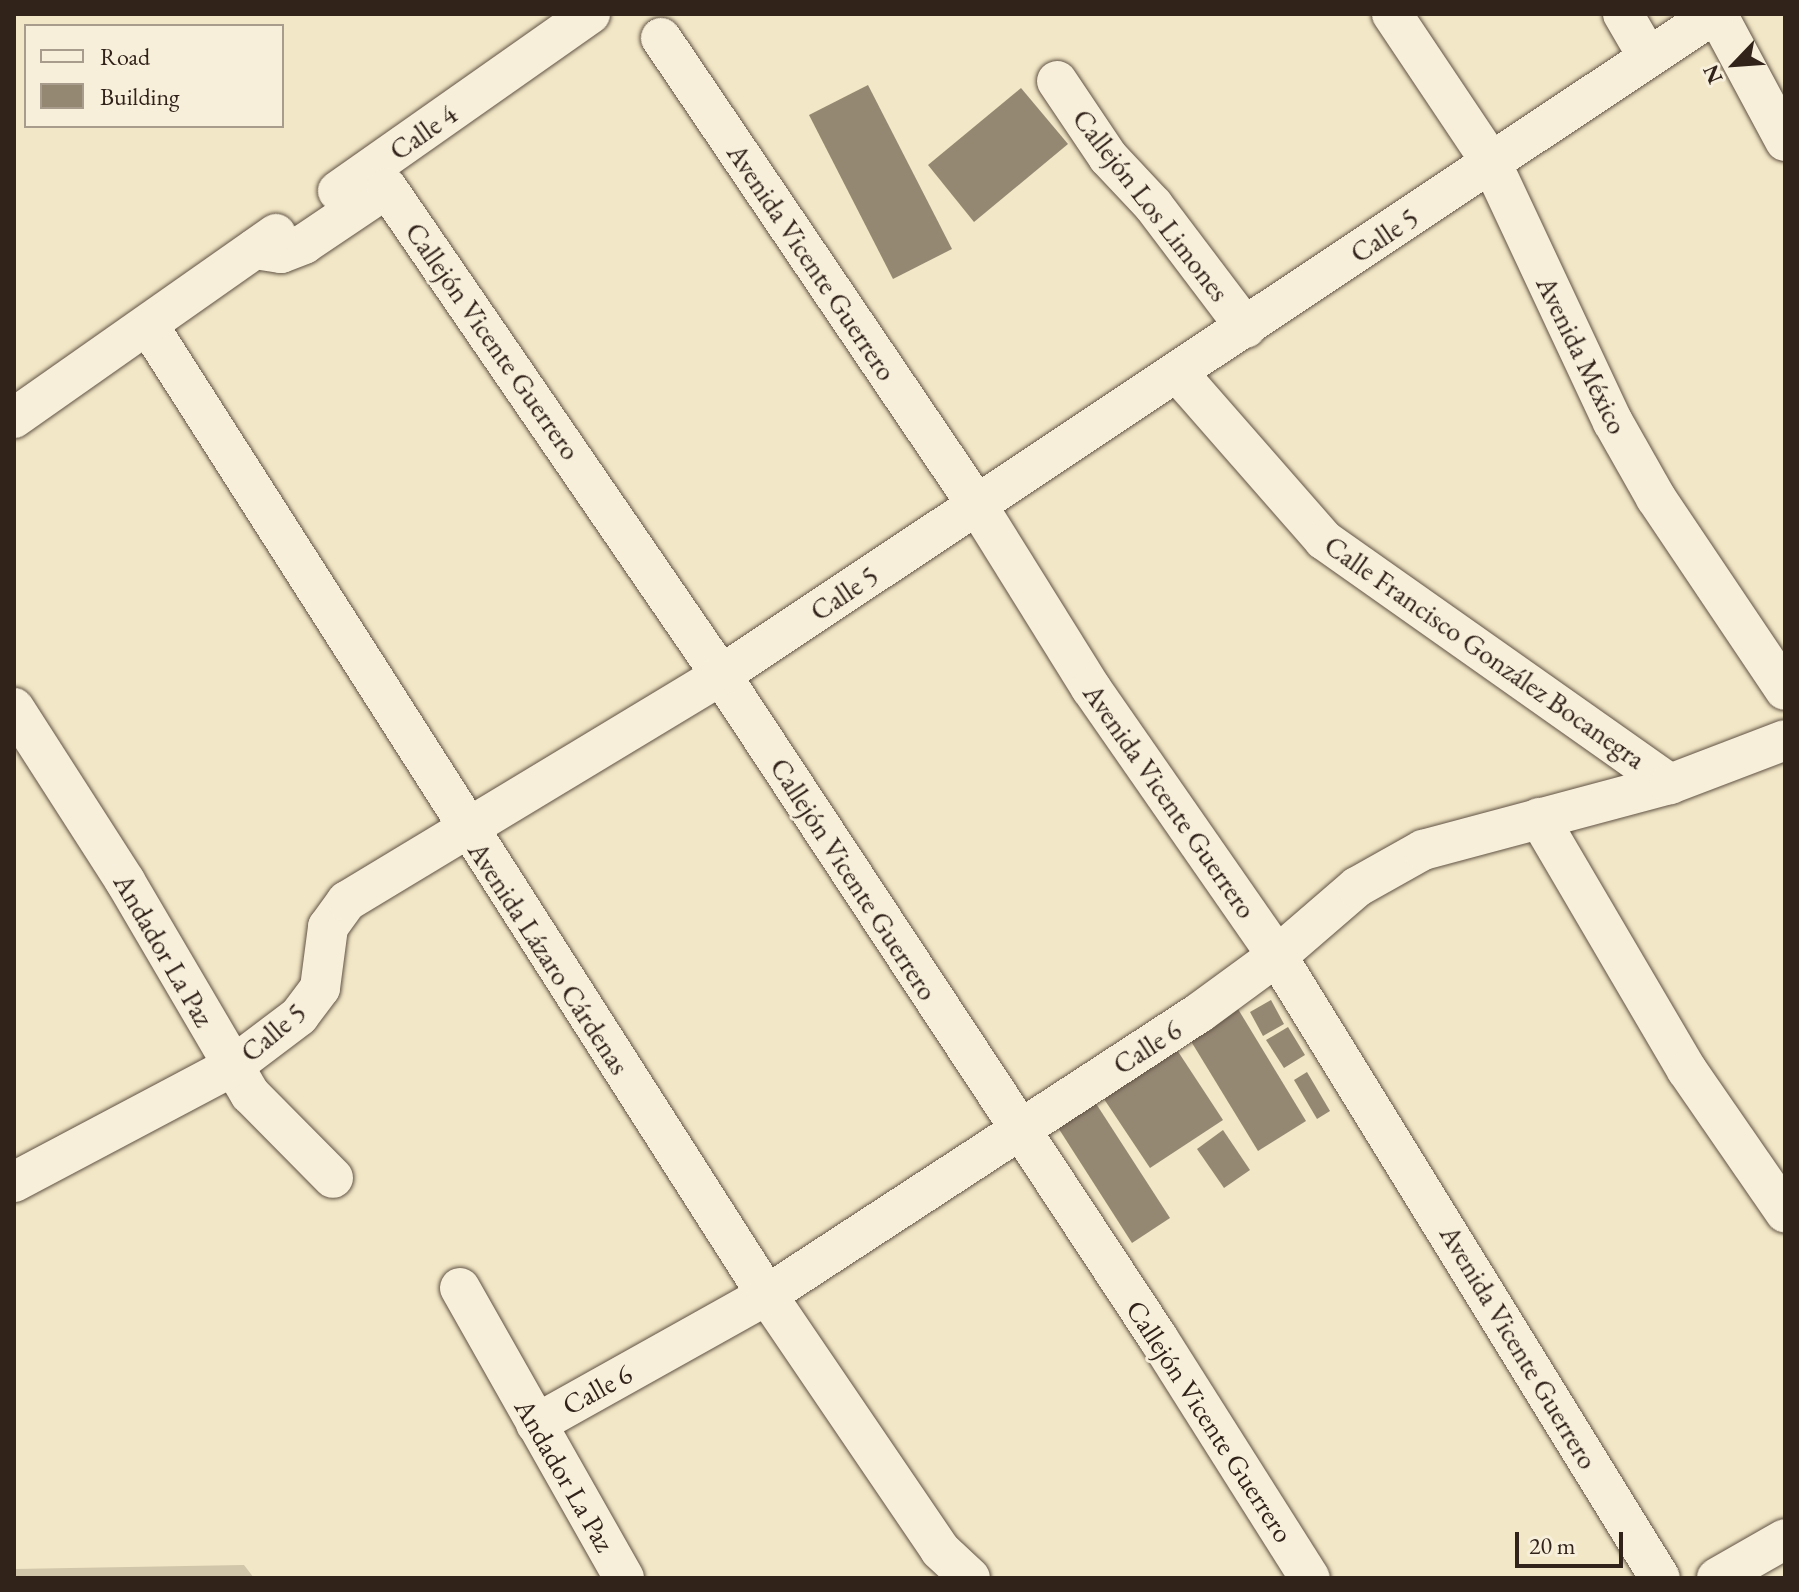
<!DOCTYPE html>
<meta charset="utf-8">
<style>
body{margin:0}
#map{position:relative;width:1799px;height:1592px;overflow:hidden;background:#f2e7c6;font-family:"EB Garamond",serif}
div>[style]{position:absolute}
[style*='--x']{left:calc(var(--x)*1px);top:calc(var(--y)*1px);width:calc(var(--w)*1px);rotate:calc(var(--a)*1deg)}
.green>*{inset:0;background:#d1c6a9}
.building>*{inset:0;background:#958873}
.roads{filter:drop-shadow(0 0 2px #615345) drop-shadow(0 0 2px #615345)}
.street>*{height:40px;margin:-20px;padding:0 20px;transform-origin:20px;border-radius:20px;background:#f7efda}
span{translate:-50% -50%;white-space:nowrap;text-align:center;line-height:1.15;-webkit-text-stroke:6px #f7efda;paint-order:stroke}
.street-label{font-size:28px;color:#31221a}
.frame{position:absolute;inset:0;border:16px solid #31221a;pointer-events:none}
.legend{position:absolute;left:24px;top:24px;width:260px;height:104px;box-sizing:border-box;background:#f7efda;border:2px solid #a89d8d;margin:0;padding:10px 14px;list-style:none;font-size:24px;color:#31221a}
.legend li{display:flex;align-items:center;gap:16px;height:40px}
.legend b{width:40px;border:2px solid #a89d8d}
.north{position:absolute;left:1695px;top:24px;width:80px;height:80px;-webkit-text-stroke:6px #f7efda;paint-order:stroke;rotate:245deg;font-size:22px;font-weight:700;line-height:32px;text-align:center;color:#31221a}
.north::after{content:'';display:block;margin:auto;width:28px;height:36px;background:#31221a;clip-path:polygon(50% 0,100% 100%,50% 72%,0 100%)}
.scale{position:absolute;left:1515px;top:1532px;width:108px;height:36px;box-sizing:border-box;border:4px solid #31221a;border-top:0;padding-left:10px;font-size:24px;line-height:28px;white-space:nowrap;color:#31221a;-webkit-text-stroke:6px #f7efda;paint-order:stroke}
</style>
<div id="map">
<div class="green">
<div style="clip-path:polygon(244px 1565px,254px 1578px,14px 1578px,14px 1569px)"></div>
</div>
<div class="building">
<div style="clip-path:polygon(868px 85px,952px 249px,893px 279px,809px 115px)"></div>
<div style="clip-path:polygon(1021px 88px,1068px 144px,974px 222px,928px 165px)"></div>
<div style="clip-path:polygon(1271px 1000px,1284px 1024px,1263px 1036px,1250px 1012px)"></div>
<div style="clip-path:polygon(1238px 1009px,1306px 1121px,1258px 1151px,1189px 1038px)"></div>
<div style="clip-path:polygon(1288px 1027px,1305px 1055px,1284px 1068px,1266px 1040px)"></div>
<div style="clip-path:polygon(1177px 1050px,1223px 1120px,1150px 1168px,1104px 1099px)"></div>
<div style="clip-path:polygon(1307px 1072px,1330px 1111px,1317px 1119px,1294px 1080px)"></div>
<div style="clip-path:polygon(1095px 1102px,1170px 1218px,1132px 1243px,1057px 1126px)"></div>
<div style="clip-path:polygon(1223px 1130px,1250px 1170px,1224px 1188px,1197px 1149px)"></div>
</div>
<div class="roads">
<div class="street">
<div style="--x:1392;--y:14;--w:178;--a:56.2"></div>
<div style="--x:1491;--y:162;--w:287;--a:64.9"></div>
<div style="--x:1613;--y:422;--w:87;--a:60.5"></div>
<div style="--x:1656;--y:498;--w:231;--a:56.1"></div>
<div style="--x:1623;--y:14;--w:50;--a:59.8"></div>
<div style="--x:1717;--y:14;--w:144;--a:61.8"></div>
<div style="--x:661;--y:38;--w:564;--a:55.92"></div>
<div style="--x:977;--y:505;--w:216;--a:58.1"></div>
<div style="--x:1091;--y:688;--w:326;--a:55.2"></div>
<div style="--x:1277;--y:956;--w:730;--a:58.38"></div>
<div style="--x:1057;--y:81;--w:92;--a:56.1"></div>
<div style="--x:1108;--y:157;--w:66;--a:46.8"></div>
<div style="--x:1153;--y:205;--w:154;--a:52.9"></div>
<div style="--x:338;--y:191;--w:308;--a:-35.1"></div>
<div style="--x:255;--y:249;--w:26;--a:9"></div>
<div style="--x:281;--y:253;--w:25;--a:-21"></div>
<div style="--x:304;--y:244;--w:100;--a:-34"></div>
<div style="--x:387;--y:188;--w:591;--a:55.56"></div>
<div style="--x:721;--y:675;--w:794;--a:56.61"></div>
<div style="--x:1158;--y:1338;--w:284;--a:57.7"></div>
<div style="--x:148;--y:325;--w:1151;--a:57.46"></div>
<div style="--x:767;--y:1295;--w:308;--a:55.8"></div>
<div style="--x:940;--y:1550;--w:41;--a:43"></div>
<div style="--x:1177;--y:372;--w:223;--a:48.8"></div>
<div style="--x:1324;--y:540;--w:423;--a:35.2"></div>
<div style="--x:14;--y:418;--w:320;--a:-35.1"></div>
<div style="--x:14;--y:708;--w:206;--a:57.3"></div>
<div style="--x:125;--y:881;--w:247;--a:59.6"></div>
<div style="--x:250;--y:1094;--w:118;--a:45.3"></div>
<div style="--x:1539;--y:818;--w:292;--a:59.6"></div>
<div style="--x:1687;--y:1070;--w:173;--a:55.4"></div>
<div style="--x:14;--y:1182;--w:248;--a:-27.9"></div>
<div style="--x:233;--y:1066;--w:83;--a:-37.1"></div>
<div style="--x:299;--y:1016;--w:35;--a:-53"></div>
<div style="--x:320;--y:988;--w:62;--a:-82.5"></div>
<div style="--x:328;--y:927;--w:32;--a:-54"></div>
<div style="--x:347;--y:901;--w:437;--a:-31.1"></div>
<div style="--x:721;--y:675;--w:1193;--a:-33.65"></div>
<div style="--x:460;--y:1288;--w:333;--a:60.5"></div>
<div style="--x:536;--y:1424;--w:265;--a:-29.2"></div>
<div style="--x:767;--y:1295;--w:516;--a:-33.14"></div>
<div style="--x:1199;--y:1013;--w:97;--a:-36.2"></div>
<div style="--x:1277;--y:956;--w:106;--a:-40.8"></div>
<div style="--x:1357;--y:887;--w:76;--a:-29.3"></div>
<div style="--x:1423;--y:850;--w:256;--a:-15"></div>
<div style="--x:1670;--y:784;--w:123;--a:-20.9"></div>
<div style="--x:1717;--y:1578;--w:78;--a:-29.8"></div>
</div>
</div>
<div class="street-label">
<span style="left:423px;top:132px;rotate:-35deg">Calle 4</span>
<span style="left:1151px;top:205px;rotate:52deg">Callejón Los Limones</span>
<span style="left:1384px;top:235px;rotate:-34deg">Calle 5</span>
<span style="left:812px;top:262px;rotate:56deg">Avenida Vicente Guerrero</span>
<span style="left:493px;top:341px;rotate:55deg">Callejón Vicente Guerrero</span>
<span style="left:1582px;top:355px;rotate:64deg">Avenida México</span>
<span style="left:844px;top:593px;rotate:-34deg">Calle 5</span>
<span style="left:1485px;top:652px;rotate:35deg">Calle Francisco González Bocanegra</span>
<span style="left:1170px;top:801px;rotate:55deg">Avenida Vicente Guerrero</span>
<span style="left:854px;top:879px;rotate:57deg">Callejón Vicente Guerrero</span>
<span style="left:164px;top:950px;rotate:60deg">Andador La Paz</span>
<span style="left:549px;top:958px;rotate:57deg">Avenida Lázaro Cárdenas</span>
<span style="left:273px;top:1032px;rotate:-40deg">Calle 5</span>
<span style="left:1147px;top:1047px;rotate:-33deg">Calle 6</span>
<span style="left:1519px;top:1347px;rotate:59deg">Avenida Vicente Guerrero</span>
<span style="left:597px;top:1389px;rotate:-29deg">Calle 6</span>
<span style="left:1210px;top:1421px;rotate:57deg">Callejón Vicente Guerrero</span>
<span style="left:565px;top:1475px;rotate:60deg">Andador La Paz</span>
</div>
<div class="frame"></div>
<ul class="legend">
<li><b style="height:10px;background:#f7efda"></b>Road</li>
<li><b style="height:22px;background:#958873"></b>Building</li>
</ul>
<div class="north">N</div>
<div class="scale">20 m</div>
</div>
